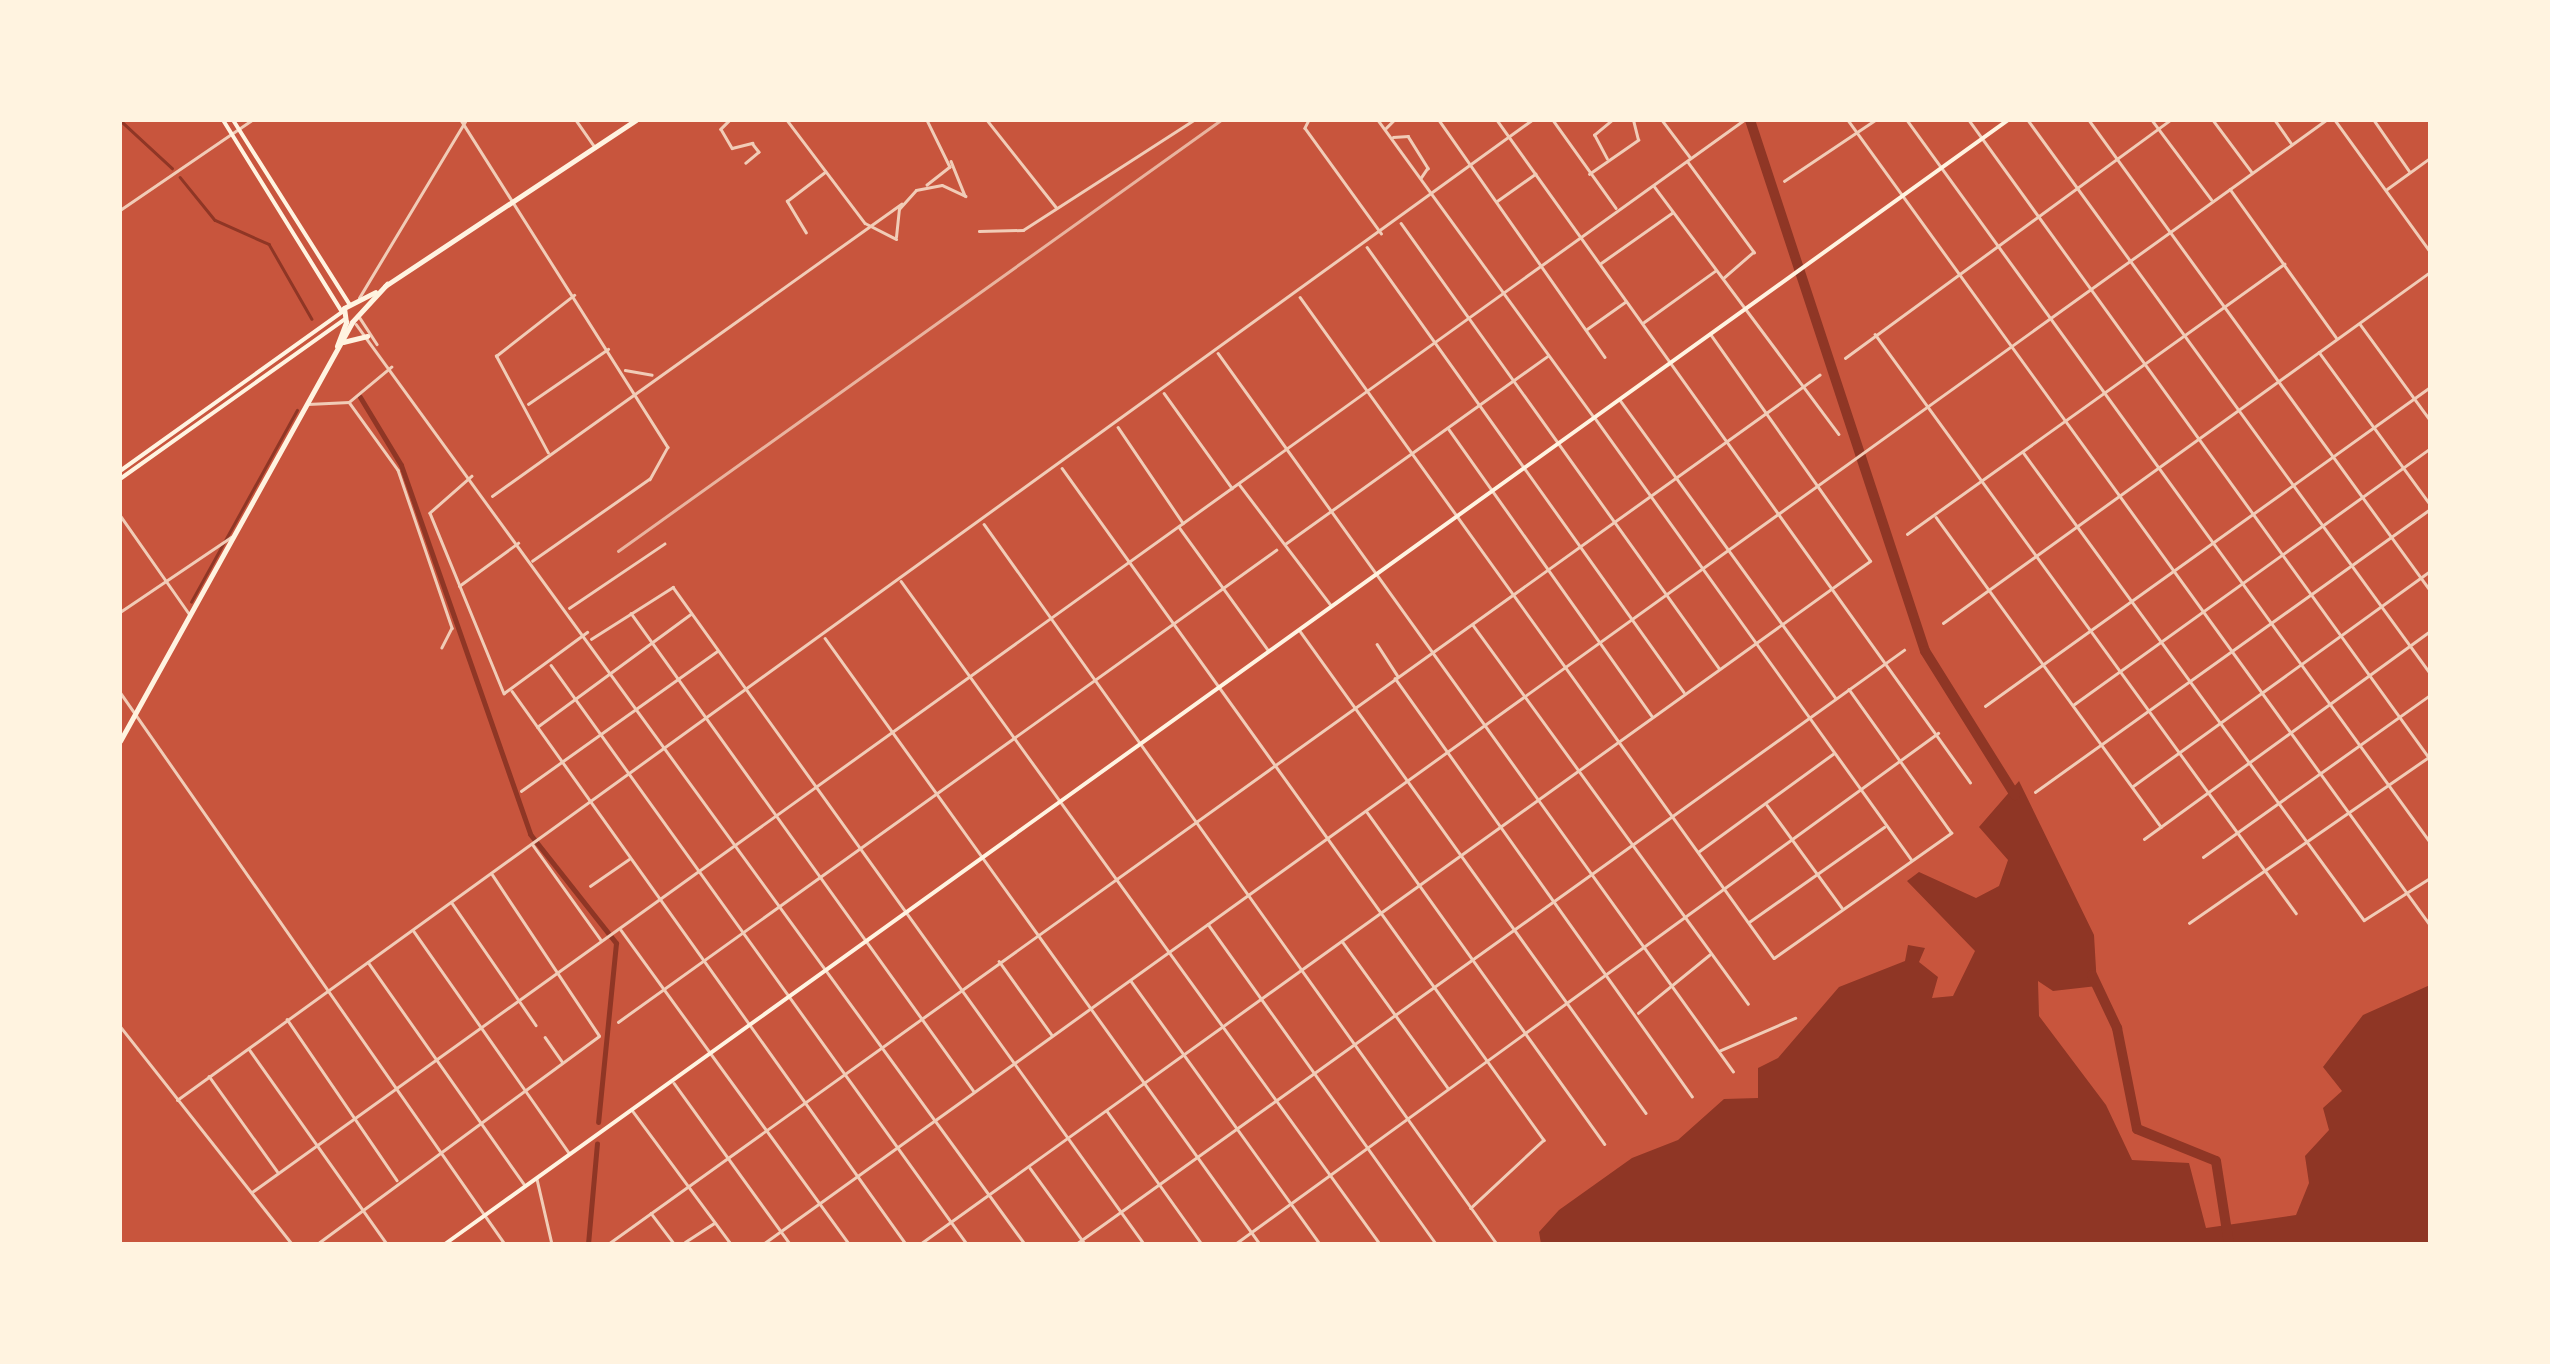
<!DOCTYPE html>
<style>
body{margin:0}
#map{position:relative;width:2550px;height:1364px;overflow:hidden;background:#c8553d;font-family:"Times New Roman",serif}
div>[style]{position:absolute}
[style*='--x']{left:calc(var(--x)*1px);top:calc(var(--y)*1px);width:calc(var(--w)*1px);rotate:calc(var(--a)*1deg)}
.water>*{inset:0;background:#8f3625}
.stream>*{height:2.5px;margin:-1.25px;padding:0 1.25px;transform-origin:1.25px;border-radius:1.25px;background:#8f3625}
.canal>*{height:5px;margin:-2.5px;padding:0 2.5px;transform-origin:2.5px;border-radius:2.5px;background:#8f3625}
.river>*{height:10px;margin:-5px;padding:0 5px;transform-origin:5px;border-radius:5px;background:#8f3625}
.minor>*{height:2.5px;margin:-1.25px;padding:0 1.25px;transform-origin:1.25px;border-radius:1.25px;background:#f1ccb7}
.tertiary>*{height:2.5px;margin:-1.25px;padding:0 1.25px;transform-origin:1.25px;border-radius:1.25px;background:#f1ccb7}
.secondary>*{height:4px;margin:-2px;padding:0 2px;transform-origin:2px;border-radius:2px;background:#fff3e0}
.primary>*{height:4px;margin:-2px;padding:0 2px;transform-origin:2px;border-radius:2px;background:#fff3e0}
.trunk>*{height:5px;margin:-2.5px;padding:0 2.5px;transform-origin:2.5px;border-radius:2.5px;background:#fff3e0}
.rail>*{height:2.5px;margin:-1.25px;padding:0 1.25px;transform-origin:1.25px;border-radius:1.25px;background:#e9b49f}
span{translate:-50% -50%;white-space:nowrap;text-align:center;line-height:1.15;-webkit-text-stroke:10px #fff3e0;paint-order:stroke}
.frame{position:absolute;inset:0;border:122px solid #fff3e0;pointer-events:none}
</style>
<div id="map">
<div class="water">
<div style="clip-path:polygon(2019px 781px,2094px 935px,2097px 986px,2053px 991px,2038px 981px,2039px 1016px,2106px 1105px,2132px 1160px,2189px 1163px,2206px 1228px,2296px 1215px,2309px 1183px,2305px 1156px,2329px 1130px,2323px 1108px,2342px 1091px,2323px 1067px,2363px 1015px,2430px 985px,2430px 1244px,1541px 1244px,1539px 1232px,1559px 1210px,1632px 1158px,1678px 1140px,1724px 1099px,1758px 1098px,1758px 1068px,1778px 1058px,1839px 987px,1905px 961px,1908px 945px,1925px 948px,1919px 962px,1938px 977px,1932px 998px,1953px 996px,1975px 951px,1907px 881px,1919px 872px,1976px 898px,1999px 886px,2008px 860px,1979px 827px)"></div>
</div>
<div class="stream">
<div style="--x:120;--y:120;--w:71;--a:42.7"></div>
<div style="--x:180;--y:177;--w:55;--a:50.9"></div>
<div style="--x:215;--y:220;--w:59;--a:24"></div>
<div style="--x:269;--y:244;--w:86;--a:60.2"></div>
<div style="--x:191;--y:602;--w:219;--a:-61.1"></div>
</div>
<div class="canal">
<div style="--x:360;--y:397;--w:79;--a:58.9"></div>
<div style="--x:401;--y:465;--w:391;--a:70.7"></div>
<div style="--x:530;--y:834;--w:139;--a:51.7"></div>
<div style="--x:616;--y:943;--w:180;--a:95.7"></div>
<div style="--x:588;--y:1244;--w:101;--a:-84.9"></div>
</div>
<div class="river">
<div style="--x:1750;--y:120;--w:559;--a:71.76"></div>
<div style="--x:1925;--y:651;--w:170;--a:58"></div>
<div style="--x:2092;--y:975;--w:59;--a:64.7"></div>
<div style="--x:2117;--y:1028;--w:103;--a:78.8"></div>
<div style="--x:2137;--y:1129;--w:85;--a:22.1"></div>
<div style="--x:2216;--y:1161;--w:84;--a:81.1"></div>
</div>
<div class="minor">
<div style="--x:461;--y:120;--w:387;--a:57.7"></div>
<div style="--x:668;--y:447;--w:37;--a:119"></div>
<div style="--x:650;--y:479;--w:143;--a:145"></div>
<div style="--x:576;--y:120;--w:32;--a:55"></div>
<div style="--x:730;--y:120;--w:13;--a:135"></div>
<div style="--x:721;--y:129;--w:22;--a:60"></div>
<div style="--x:732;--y:148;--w:21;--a:-14"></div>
<div style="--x:752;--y:143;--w:11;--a:52"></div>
<div style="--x:759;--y:152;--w:17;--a:140"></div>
<div style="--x:787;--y:120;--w:129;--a:52.9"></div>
<div style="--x:865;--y:223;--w:35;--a:27"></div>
<div style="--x:927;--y:120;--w:52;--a:63.9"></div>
<div style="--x:950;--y:167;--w:29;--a:142"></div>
<div style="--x:987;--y:120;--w:111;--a:51.6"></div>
<div style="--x:1309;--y:120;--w:9;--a:117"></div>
<div style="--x:1305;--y:128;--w:130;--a:54.1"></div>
<div style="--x:1439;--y:120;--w:289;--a:55"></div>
<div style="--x:1497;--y:120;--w:814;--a:54.45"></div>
<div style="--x:1553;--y:120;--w:108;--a:54.4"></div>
<div style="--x:1662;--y:120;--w:46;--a:52.9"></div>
<div style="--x:1848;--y:120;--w:993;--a:54.13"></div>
<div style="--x:1907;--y:120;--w:892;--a:54.08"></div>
<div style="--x:1969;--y:120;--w:788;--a:54.19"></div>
<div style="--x:2028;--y:120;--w:684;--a:53.98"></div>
<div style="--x:2089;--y:120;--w:581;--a:54.04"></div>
<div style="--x:2152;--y:120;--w:99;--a:53.2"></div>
<div style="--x:2213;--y:120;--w:64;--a:53.3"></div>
<div style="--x:2275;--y:120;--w:28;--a:55"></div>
<div style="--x:2335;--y:120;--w:162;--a:54.1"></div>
<div style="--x:2374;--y:120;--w:63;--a:55.3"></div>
<div style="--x:1386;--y:128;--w:11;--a:-45"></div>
<div style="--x:1393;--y:137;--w:15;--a:-4"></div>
<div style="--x:1408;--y:136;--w:38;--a:58"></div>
<div style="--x:1428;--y:168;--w:11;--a:124"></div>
<div style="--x:1607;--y:159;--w:27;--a:-118"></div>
<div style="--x:1594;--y:135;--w:23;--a:-40"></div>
<div style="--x:951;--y:161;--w:37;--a:68"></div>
<div style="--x:1688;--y:162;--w:112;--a:53.7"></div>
<div style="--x:1754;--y:252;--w:40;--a:139"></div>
<div style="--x:1589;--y:174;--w:60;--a:-34.8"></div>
<div style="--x:1638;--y:140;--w:21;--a:-104"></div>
<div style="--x:1784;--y:181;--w:110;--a:-33.8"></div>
<div style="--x:1654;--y:186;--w:309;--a:53.3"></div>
<div style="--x:2230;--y:189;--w:182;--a:54.4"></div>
<div style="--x:2387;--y:189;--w:53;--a:-35.8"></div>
<div style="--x:1497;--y:201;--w:47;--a:-35.4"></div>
<div style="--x:120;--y:210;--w:160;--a:-34.3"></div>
<div style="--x:1401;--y:223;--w:547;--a:54.45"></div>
<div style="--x:979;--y:231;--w:44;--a:-1.3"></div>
<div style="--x:1023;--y:230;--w:203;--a:-32.8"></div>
<div style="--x:806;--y:233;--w:37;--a:-121"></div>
<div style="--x:787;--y:201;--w:48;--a:-37.3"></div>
<div style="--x:896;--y:237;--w:28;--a:-84"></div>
<div style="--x:899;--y:209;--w:25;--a:-48"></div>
<div style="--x:916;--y:190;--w:26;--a:-11"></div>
<div style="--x:942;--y:185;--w:26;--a:25"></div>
<div style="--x:1367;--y:247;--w:546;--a:54.54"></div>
<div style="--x:1601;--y:263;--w:87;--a:-35.2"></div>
<div style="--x:1300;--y:297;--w:813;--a:54.36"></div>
<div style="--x:1774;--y:958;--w:217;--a:-35.2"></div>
<div style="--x:1951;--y:833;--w:176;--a:-125.5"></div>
<div style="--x:359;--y:298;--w:208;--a:-59"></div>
<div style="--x:360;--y:318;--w:31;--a:57"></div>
<div style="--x:1644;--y:322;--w:87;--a:-35.7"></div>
<div style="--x:356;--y:324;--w:1138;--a:53.98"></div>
<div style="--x:2360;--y:324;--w:119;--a:53.9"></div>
<div style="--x:1587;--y:329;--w:47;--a:-35.4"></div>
<div style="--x:1875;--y:334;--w:716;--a:53.98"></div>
<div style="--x:2319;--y:352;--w:188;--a:53.9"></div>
<div style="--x:1218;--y:353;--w:884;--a:54.35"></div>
<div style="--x:1845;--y:358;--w:403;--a:-36.2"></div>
<div style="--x:625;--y:370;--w:27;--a:10"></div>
<div style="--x:1164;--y:393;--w:117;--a:54.4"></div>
<div style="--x:1620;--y:400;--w:367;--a:54.1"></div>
<div style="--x:349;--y:402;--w:84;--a:54.2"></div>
<div style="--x:398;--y:470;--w:167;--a:71.1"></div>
<div style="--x:452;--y:628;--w:22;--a:117"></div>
<div style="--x:308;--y:404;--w:41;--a:-2.8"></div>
<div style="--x:349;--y:402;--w:55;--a:-39.8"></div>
<div style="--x:528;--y:404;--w:97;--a:-34.5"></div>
<div style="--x:1595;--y:418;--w:543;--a:54.38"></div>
<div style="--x:1118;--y:427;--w:116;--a:55.9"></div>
<div style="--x:1448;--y:428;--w:353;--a:54.7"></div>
<div style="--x:2023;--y:452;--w:579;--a:53.92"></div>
<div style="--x:2364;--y:920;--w:78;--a:-32.5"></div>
<div style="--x:548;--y:453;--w:110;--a:-118.2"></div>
<div style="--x:496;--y:356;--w:99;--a:-38"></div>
<div style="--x:1062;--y:468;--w:827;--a:54.35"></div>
<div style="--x:1544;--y:1140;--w:100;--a:137"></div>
<div style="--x:472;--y:476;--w:56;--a:138.6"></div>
<div style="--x:430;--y:513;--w:195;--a:67.7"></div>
<div style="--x:504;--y:693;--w:103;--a:-36.3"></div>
<div style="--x:1239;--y:484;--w:152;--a:52.8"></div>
<div style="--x:492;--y:496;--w:503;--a:-35.52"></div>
<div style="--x:120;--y:515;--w:122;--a:55"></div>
<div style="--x:1936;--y:517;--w:383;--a:54"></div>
<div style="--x:984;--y:524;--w:884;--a:54.53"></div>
<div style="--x:1179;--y:527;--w:152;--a:54.1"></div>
<div style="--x:1907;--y:534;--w:464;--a:-35.6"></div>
<div style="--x:1285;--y:544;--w:323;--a:-35.6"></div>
<div style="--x:901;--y:581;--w:818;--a:54.15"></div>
<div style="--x:459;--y:586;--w:73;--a:-36.1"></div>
<div style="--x:569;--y:608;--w:115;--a:-34"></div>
<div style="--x:120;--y:612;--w:134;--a:-34"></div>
<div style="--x:631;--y:613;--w:587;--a:54.36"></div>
<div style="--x:1943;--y:623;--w:600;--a:-35.78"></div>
<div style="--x:1473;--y:625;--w:468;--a:54"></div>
<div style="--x:1300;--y:631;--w:593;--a:54.33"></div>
<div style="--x:825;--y:638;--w:746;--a:54.33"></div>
<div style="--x:591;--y:639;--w:97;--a:-32.4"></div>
<div style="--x:673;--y:587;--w:808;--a:54.36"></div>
<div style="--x:1377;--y:644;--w:37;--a:57"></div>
<div style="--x:551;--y:665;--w:713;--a:54.3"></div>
<div style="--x:1395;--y:678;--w:513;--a:54.61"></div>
<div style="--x:512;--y:691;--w:679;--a:54.53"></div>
<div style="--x:120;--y:692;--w:673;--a:55.11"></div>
<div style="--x:2073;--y:705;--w:440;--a:-35.7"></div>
<div style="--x:1985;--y:706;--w:548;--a:-35.63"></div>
<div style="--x:537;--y:727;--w:191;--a:-36.3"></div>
<div style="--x:2133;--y:786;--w:367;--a:-35.9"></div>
<div style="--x:521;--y:791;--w:241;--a:-35.5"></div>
<div style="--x:2035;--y:792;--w:486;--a:-35.6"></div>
<div style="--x:1767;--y:805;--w:127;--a:53.9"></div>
<div style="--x:1367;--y:812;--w:408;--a:54.4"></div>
<div style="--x:2144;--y:839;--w:354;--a:-36"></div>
<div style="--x:533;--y:845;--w:117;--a:54.4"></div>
<div style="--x:1698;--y:852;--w:167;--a:-36"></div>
<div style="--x:2203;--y:857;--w:279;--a:-35.5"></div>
<div style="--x:590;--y:886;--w:47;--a:-34.7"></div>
<div style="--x:452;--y:903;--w:148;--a:55.5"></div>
<div style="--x:1749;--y:922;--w:165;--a:-35.1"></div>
<div style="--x:2189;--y:923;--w:292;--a:-34.7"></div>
<div style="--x:1208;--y:924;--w:393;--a:54.5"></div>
<div style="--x:413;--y:930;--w:272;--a:55"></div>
<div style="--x:621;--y:930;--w:388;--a:54"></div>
<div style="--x:1342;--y:941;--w:181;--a:54.2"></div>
<div style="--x:999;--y:961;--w:91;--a:54.4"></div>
<div style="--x:368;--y:962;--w:273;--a:54.9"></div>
<div style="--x:1131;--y:981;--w:324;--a:54.3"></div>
<div style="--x:1638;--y:1013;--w:92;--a:-39.2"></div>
<div style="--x:287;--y:1019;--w:195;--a:55.7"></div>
<div style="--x:618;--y:1022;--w:810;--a:-35.65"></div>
<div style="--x:545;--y:1037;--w:29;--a:55"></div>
<div style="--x:249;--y:1049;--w:239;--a:54.7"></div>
<div style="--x:1719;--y:1051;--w:83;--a:-23.5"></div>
<div style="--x:209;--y:1076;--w:117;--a:54.4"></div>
<div style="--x:674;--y:1083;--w:198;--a:54.2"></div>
<div style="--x:177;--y:1100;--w:1672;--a:-35.88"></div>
<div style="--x:632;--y:1110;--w:167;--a:53.5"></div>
<div style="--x:1107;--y:1111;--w:163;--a:54.5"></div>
<div style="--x:1030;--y:1168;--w:94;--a:54.1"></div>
<div style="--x:537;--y:1179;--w:67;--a:77"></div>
<div style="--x:252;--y:1192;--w:1837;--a:-35.7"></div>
<div style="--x:651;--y:1213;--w:39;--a:53"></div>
<div style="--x:685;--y:1242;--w:35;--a:-33"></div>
<div style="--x:317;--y:1244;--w:350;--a:-36.4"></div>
<div style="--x:599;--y:1036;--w:193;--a:-123.6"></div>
<div style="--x:608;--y:1244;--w:1491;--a:-35.66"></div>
<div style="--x:763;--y:1244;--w:1925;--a:-35.72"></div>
<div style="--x:920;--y:1244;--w:1170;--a:-35.71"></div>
<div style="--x:1870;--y:561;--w:276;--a:-125.2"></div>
<div style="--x:1076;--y:1244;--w:1019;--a:-35.66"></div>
<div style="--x:1235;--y:1244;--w:869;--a:-36.01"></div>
</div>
<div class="tertiary">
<div style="--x:1378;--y:120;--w:367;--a:54"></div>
<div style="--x:120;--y:1026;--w:278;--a:51.7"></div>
</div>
<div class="secondary">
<div style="--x:445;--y:1244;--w:1925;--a:-35.72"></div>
</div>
<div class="primary">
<div style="--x:223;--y:120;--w:226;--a:58.2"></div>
<div style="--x:233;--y:120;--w:219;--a:57.7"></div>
<div style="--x:120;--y:471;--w:272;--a:-35.6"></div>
<div style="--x:120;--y:479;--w:275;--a:-35.4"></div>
</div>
<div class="trunk">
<div style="--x:385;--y:286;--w:301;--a:-33.5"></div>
<div style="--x:346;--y:322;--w:14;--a:-98"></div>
<div style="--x:344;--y:308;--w:35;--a:-27"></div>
<div style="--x:343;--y:342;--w:25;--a:-14"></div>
<div style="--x:337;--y:346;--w:26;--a:-69"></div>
<div style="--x:120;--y:741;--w:479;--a:-61"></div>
<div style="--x:352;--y:322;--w:52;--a:-47.4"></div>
</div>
<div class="rail">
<div style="--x:618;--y:551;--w:741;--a:-35.56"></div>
</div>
<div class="frame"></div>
</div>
